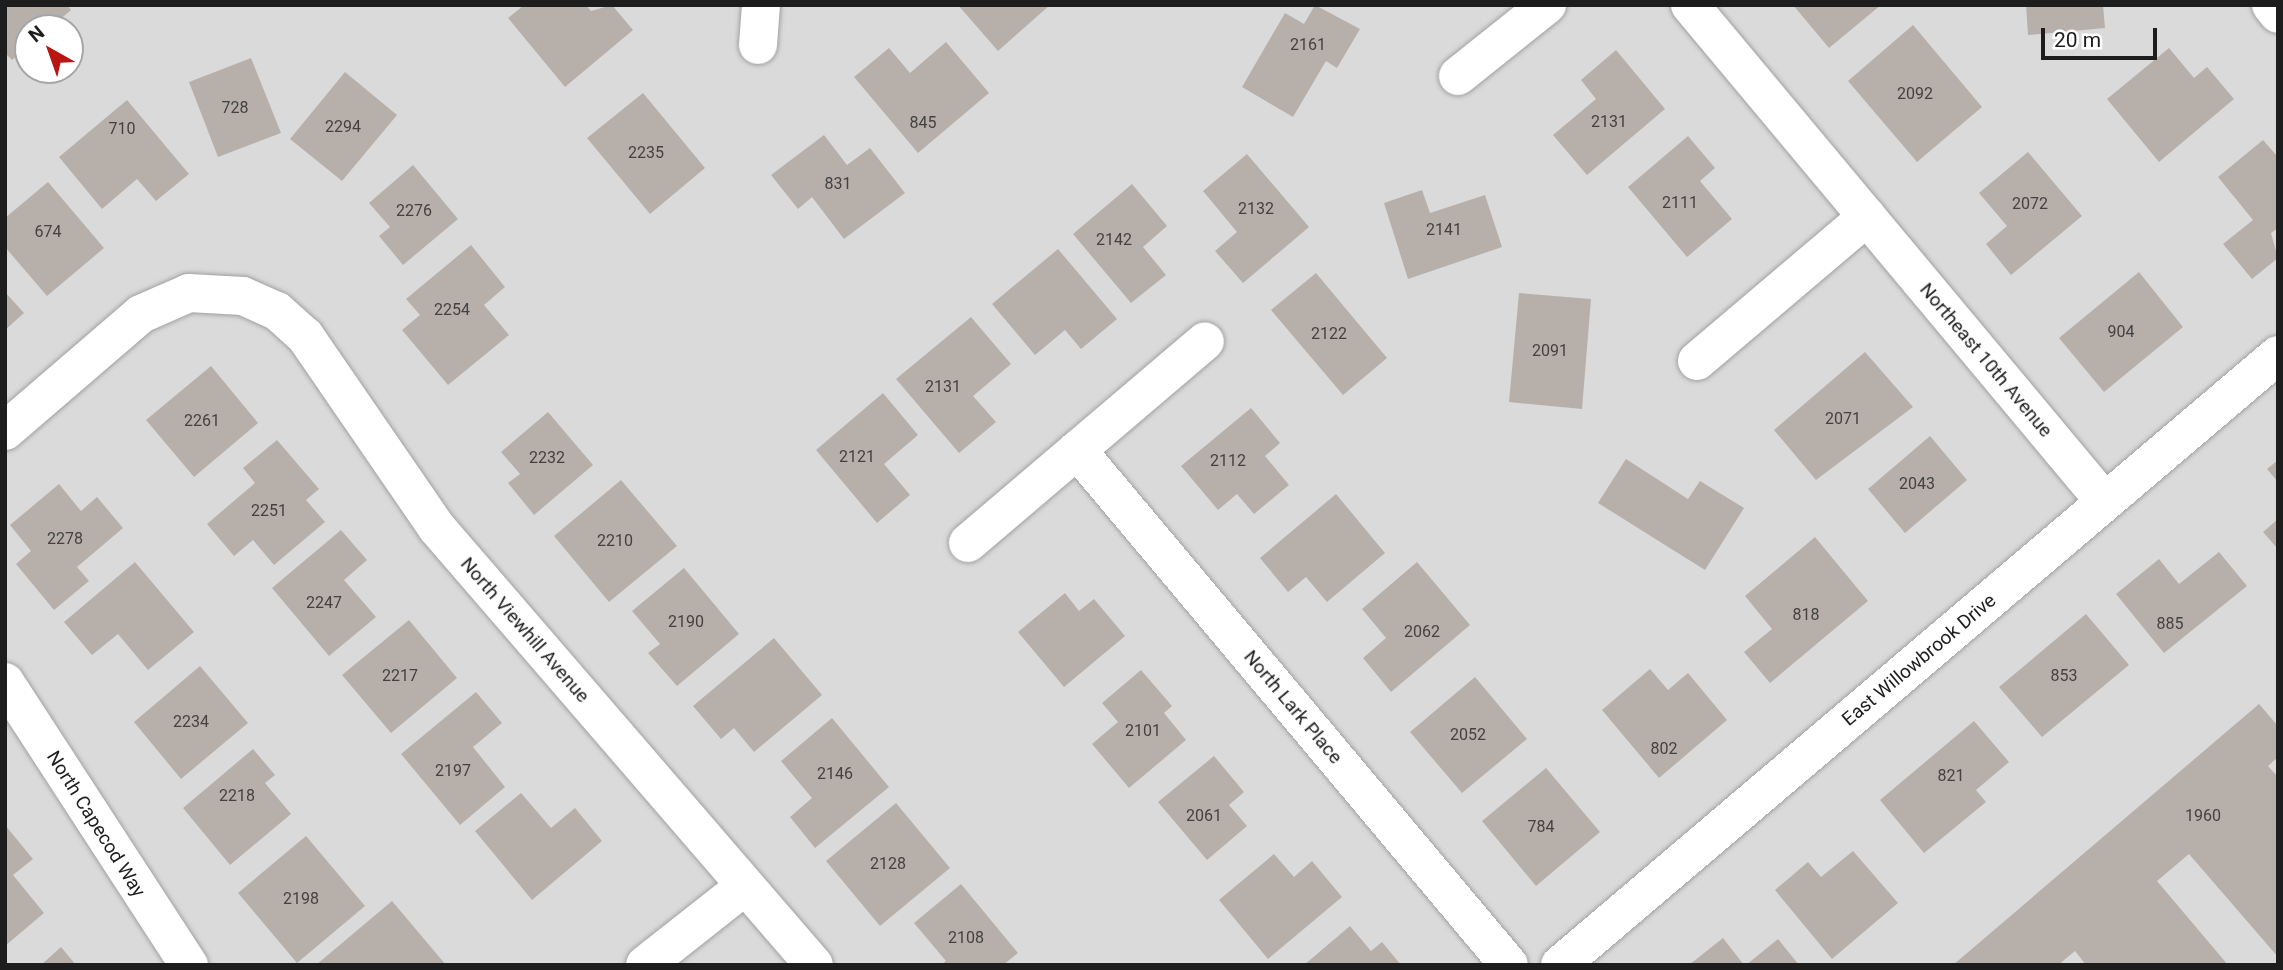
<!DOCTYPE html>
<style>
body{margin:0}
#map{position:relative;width:2283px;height:970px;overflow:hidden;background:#eeebe4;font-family:Roboto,sans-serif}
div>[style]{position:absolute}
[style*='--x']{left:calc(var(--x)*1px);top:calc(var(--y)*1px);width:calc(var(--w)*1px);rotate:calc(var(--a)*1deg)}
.residential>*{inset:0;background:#dbdada}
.building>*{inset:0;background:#b7b0aa}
.roads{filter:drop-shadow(0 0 2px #a1a1a1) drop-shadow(0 0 2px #a1a1a1)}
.minor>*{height:38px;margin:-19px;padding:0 19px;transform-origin:19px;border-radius:19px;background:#fff}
span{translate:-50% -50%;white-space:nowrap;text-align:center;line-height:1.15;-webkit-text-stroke:5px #fff;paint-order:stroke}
.number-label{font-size:16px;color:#444240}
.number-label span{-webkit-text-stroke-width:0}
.street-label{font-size:19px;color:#1d1d1d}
.frame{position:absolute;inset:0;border:7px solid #1d1d1d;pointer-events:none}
.north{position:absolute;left:14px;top:14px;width:70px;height:70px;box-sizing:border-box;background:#fff;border:2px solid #a5a5a5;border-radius:50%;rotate:320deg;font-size:19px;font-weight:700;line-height:28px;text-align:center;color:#1d1d1d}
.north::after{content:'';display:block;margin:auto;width:24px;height:32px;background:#b81612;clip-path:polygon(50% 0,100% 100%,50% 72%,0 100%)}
.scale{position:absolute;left:2041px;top:28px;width:116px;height:32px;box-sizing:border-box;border:4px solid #1d1d1d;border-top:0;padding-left:9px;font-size:21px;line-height:24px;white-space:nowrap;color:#1d1d1d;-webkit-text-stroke:5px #fff;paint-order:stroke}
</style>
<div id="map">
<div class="residential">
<div style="clip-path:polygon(evenodd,5px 5px,2278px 5px,2278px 965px,5px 965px,5px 5px,28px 28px,70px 28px,70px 70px,28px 70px,28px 28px)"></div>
</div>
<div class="building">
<div style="clip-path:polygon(5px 5px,67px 5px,71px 10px,50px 28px,28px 28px,28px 47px,12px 60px,5px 53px)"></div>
<div style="clip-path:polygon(524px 5px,586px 5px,591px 11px,612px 5px,633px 30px,565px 87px,508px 18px)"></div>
<div style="clip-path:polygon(958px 5px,1050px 5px,998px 51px)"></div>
<div style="clip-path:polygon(1315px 5px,1360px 29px,1337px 68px,1326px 61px,1293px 117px,1242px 87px,1285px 13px,1304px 24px)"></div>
<div style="clip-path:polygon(1793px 5px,1881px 5px,1829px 48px)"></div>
<div style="clip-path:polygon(2026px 5px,2103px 5px,2105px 28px,2028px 35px)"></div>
<div style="clip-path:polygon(1913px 25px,1982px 107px,1917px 162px,1848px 81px)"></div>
<div style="clip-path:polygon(946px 42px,989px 93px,918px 153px,854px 77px,889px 48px,910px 73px)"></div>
<div style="clip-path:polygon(2169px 48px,2194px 78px,2207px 67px,2234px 99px,2159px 162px,2107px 99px)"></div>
<div style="clip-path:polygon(1616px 50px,1665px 109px,1587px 175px,1553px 135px,1596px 99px,1581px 80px)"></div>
<div style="clip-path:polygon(251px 58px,281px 133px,218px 157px,189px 82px)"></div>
<div style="clip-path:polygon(345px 72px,397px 115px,342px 181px,290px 139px)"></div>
<div style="clip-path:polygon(643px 93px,705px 168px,650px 214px,587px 138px)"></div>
<div style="clip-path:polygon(127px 100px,189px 174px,156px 201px,137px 179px,102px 209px,59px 157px)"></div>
<div style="clip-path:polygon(824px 135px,847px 165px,870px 148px,905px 193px,844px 239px,812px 197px,798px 209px,771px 175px)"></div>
<div style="clip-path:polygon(1688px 136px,1715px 168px,1700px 181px,1732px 219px,1687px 257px,1628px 187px)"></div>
<div style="clip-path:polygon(2263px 140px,2278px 157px,2278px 228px,2271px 233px,2278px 258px,2252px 279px,2223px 244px,2253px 220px,2218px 177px)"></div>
<div style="clip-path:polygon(2028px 152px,2082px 216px,2011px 275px,1986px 244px,2007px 226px,1979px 193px)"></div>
<div style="clip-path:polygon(1247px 154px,1309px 227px,1243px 283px,1215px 251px,1237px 232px,1203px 191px)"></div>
<div style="clip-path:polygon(413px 165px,458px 219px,403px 265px,379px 236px,390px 227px,369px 203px)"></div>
<div style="clip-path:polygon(48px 182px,104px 248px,47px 296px,5px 247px,5px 218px)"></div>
<div style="clip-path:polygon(1132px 184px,1167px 226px,1143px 247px,1166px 275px,1131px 303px,1073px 234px)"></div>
<div style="clip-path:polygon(1422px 190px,1430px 213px,1485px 195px,1502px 247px,1408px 279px,1384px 203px)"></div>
<div style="clip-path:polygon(471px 245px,505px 287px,484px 305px,509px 335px,448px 385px,402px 330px,420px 315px,406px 299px)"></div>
<div style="clip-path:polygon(1058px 249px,1117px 319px,1081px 349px,1065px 330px,1035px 355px,992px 304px)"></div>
<div style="clip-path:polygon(2139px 272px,2183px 327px,2104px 392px,2059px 338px)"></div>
<div style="clip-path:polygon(1316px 273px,1387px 358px,1343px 395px,1271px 310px)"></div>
<div style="clip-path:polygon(5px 292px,24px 313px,5px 330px)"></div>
<div style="clip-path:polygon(1519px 293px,1591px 299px,1582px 409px,1509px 402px)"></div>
<div style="clip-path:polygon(971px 317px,1011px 364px,973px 396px,996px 422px,959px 453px,896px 379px)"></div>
<div style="clip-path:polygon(1865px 352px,1913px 407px,1816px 480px,1774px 430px)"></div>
<div style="clip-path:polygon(211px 366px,258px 423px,194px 477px,146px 420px)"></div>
<div style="clip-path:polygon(883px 393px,918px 435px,884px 464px,910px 495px,877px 523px,816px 450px)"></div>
<div style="clip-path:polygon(1251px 408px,1280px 443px,1265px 456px,1289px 485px,1254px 514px,1237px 494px,1218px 510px,1181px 466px)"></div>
<div style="clip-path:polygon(548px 412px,593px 465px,534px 515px,508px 483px,520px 474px,501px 452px)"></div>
<div style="clip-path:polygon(1930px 436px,1967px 480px,1905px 533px,1868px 489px)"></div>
<div style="clip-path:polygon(277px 440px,319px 489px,306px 500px,325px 522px,274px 565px,253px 540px,234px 556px,207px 524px,255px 483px,243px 468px)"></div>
<div style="clip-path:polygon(1626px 459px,1688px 499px,1700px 481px,1744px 508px,1705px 570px,1598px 503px)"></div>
<div style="clip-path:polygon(2278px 460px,2278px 482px,2267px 469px)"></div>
<div style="clip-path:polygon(621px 480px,677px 546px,609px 602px,554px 536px)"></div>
<div style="clip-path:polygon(59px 484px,81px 511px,97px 497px,123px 528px,77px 567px,89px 581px,54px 610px,16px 564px,31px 551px,10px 525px)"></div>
<div style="clip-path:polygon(1336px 494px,1385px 553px,1327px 602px,1306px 577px,1288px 592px,1260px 558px)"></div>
<div style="clip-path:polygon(2278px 519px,2278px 549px,2263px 532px)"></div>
<div style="clip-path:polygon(341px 530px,367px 560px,344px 580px,376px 617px,329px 656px,272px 588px)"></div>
<div style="clip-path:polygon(1815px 537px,1868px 601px,1770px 683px,1744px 652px,1772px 629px,1745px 596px)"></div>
<div style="clip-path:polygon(2219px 552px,2247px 586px,2164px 653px,2116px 594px,2159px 559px,2179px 584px)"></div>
<div style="clip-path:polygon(135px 562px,194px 632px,148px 670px,118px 634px,92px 655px,64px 622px)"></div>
<div style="clip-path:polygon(1417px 562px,1470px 625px,1391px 692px,1363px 658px,1386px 638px,1362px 609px)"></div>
<div style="clip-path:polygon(684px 568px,739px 634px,677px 686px,648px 653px,660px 644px,632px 611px)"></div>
<div style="clip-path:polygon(1065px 593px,1079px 611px,1094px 599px,1125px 636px,1064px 687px,1018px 632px)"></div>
<div style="clip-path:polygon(2086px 614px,2129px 665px,2042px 737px,1999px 687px)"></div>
<div style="clip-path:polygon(409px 620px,457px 678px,391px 733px,342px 675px)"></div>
<div style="clip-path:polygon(774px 638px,822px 695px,754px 752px,734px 728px,721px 739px,693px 706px)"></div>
<div style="clip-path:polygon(200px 666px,248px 723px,181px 779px,134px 722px)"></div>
<div style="clip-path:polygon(1650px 669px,1668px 690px,1688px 673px,1727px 720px,1659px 778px,1602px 710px)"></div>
<div style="clip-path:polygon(1141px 670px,1172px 706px,1164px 713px,1186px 740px,1129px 788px,1092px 744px,1118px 722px,1102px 703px)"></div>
<div style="clip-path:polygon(1475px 677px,1527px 739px,1462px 793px,1410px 732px)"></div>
<div style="clip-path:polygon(476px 692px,502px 723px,473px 747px,505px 787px,460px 825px,401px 754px)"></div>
<div style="clip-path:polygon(2259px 704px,2278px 726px,2278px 757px,2268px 766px,2278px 777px,2278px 957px,2189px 854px,2157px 881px,2228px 965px,2086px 965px,2075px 951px,2058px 965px,1953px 965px)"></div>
<div style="clip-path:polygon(832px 718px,889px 787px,815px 848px,790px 817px,812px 798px,781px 761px)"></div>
<div style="clip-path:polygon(1974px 721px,2009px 762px,1976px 790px,1986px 802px,1924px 853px,1880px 800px)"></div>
<div style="clip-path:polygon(253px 749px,275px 775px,265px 783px,291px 814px,230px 865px,183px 808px)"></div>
<div style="clip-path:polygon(1214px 756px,1244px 792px,1229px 805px,1247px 826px,1207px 860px,1158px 802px)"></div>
<div style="clip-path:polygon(1546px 768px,1600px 832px,1536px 886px,1482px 821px)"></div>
<div style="clip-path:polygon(521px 793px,551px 828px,575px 808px,602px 841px,532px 900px,475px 831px)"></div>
<div style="clip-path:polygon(896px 803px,950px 868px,880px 926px,826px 861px)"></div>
<div style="clip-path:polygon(5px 825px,33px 859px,13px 875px,44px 913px,5px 946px)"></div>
<div style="clip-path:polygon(306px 836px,365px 906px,297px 963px,238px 893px)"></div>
<div style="clip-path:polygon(1853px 851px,1898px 903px,1832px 959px,1775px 890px,1808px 862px,1821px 877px)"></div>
<div style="clip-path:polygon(1274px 854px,1294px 877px,1312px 861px,1342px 897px,1268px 959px,1219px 900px)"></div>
<div style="clip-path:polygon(961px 884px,1018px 953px,1003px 965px,941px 965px,946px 961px,914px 923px)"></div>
<div style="clip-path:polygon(392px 901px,446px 965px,316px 965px)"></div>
<div style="clip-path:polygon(1350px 926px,1371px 951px,1382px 942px,1401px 965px,1304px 965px)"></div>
<div style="clip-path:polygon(1723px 938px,1744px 965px,1689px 965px)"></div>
<div style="clip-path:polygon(1778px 939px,1799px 965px,1746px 965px)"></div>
<div style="clip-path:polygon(61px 947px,76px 965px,41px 965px)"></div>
</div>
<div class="roads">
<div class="minor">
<div style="--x:1690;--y:5;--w:647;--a:50.14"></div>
<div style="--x:2271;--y:5;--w:11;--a:52"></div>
<div style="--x:758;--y:45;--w:40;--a:-85.7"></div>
<div style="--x:1458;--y:76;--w:114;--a:-38.6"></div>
<div style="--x:1697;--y:361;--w:223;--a:-40.3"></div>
<div style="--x:5;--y:431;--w:179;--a:-40.7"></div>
<div style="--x:141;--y:314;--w:52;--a:-23.6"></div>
<div style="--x:189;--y:293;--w:54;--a:3.2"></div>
<div style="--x:243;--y:296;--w:37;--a:24"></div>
<div style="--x:277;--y:311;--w:38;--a:42"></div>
<div style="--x:305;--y:336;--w:233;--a:55.5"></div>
<div style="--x:437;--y:528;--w:577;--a:49.22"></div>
<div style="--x:1077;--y:450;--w:672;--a:50.01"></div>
<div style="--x:968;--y:543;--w:311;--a:-40.4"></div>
<div style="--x:5;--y:682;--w:338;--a:57"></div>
<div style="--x:645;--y:965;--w:127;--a:-38.3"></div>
<div style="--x:1560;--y:965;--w:942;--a:-40.35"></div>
</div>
</div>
<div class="number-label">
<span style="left:1308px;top:45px">2161</span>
<span style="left:1915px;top:94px">2092</span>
<span style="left:235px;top:108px">728</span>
<span style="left:1609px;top:122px">2131</span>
<span style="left:923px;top:123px">845</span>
<span style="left:343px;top:127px">2294</span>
<span style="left:122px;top:129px">710</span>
<span style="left:646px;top:153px">2235</span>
<span style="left:838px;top:184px">831</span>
<span style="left:1680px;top:203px">2111</span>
<span style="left:2030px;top:204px">2072</span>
<span style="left:1256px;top:209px">2132</span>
<span style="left:414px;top:211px">2276</span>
<span style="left:1444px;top:230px">2141</span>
<span style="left:48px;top:232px">674</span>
<span style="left:1114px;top:240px">2142</span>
<span style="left:452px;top:310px">2254</span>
<span style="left:2121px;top:332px">904</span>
<span style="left:1329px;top:334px">2122</span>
<span style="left:1550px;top:351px">2091</span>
<span style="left:943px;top:387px">2131</span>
<span style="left:1843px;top:419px">2071</span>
<span style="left:202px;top:421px">2261</span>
<span style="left:857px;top:457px">2121</span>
<span style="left:547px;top:458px">2232</span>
<span style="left:1228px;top:461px">2112</span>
<span style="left:1917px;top:484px">2043</span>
<span style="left:269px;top:511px">2251</span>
<span style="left:65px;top:539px">2278</span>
<span style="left:615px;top:541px">2210</span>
<span style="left:324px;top:603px">2247</span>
<span style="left:1806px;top:615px">818</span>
<span style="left:686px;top:622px">2190</span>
<span style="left:2170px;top:624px">885</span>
<span style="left:1422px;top:632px">2062</span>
<span style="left:400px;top:676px">2217</span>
<span style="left:2064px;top:676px">853</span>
<span style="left:191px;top:722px">2234</span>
<span style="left:1143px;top:731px">2101</span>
<span style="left:1468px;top:735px">2052</span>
<span style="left:1664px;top:749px">802</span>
<span style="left:453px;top:771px">2197</span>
<span style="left:835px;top:774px">2146</span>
<span style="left:1951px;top:776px">821</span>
<span style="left:237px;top:796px">2218</span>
<span style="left:1204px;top:816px">2061</span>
<span style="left:2203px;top:816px">1960</span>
<span style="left:1541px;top:827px">784</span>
<span style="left:888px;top:864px">2128</span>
<span style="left:301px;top:899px">2198</span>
<span style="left:966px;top:938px">2108</span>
</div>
<div class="street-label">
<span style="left:1986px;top:360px;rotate:50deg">Northeast 10th Avenue</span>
<span style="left:525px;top:630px;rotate:49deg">North Viewhill Avenue</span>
<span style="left:1919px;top:660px;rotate:-40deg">East Willowbrook Drive</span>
<span style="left:1293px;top:707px;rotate:50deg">North Lark Place</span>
<span style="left:96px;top:824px;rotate:58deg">North Capecod Way</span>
</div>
<div class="frame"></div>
<div class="north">N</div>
<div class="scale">20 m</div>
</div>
